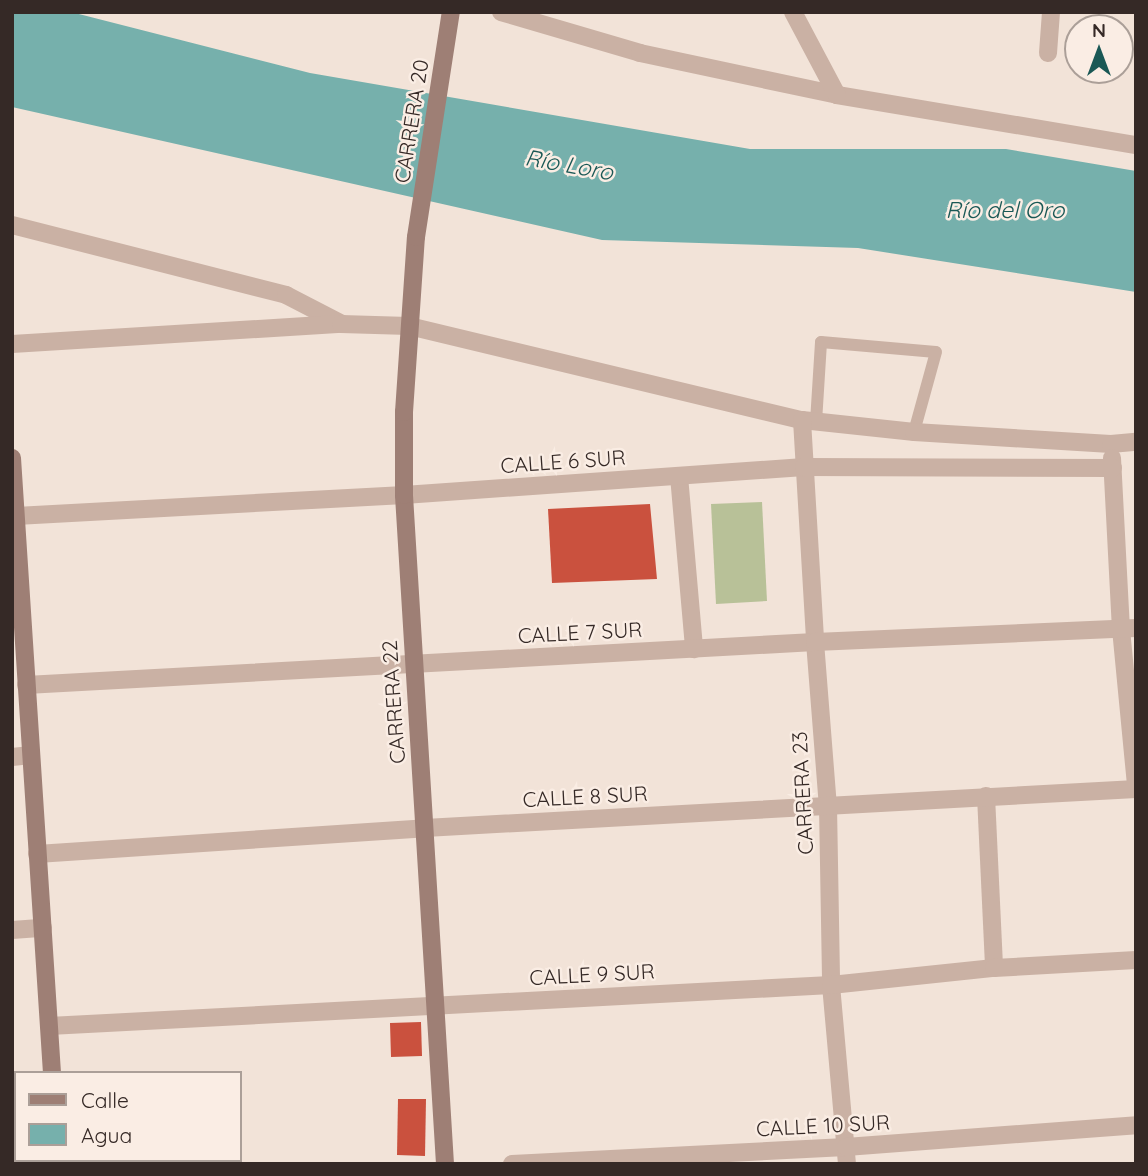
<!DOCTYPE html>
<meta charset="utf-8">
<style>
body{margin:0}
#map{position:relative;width:1148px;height:1176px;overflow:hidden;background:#f2e3d8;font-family:Quicksand,sans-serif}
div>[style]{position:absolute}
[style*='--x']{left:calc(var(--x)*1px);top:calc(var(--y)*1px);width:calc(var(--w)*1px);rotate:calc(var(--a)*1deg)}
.green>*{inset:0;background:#b8c198}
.water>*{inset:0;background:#76b0ac}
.building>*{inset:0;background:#ca513e}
.lane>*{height:12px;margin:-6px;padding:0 6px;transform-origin:6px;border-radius:6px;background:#cab1a4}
.street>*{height:18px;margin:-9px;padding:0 9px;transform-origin:9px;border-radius:9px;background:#cab1a4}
.secondary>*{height:18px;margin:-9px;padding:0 9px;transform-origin:9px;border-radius:9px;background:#9e7f75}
span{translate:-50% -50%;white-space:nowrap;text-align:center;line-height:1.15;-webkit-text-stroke:5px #faede4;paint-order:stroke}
.street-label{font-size:21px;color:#352926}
.water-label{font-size:23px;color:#1a5855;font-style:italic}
.frame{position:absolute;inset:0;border:14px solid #352926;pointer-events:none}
.legend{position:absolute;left:14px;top:1071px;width:228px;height:91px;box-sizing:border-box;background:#faede4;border:2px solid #ab9f98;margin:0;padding:9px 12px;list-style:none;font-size:21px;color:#352926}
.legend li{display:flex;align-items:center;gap:14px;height:35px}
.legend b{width:35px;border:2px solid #ab9f98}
.north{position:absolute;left:1064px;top:14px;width:70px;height:70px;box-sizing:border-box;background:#faede4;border:2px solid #ab9f98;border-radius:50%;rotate:0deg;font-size:19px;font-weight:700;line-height:28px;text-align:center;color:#352926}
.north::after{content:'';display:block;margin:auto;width:24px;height:32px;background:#1a5855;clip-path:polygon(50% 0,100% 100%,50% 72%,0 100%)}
</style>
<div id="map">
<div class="green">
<div style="clip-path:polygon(762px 502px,767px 601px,716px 604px,711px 504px)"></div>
</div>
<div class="water">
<div style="clip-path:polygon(12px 12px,71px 12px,310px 73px,750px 149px,1006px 149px,1136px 171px,1136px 292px,858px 248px,602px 240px,12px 107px)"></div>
</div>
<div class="building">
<div style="clip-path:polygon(650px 504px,657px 579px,552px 583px,548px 509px)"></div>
<div style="clip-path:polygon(421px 1022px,422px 1056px,391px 1057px,390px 1023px)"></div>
<div style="clip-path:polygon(398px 1099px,426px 1099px,425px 1156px,397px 1155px)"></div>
</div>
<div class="lane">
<div style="--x:816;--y:422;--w:80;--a:-86.4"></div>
<div style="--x:821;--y:342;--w:115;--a:5"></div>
<div style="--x:936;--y:352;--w:83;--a:105.4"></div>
</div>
<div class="street">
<div style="--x:501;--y:12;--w:145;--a:16.4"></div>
<div style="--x:640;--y:53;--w:201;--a:12"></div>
<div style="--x:837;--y:95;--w:303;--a:9.5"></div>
<div style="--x:793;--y:12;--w:94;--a:62.1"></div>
<div style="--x:1048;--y:53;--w:41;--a:-85.8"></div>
<div style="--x:12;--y:225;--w:283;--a:14.3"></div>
<div style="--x:286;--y:295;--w:61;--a:27.4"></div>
<div style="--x:12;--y:344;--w:330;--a:-3.5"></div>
<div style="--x:341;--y:324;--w:68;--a:1.7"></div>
<div style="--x:409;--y:326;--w:404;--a:13.5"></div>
<div style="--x:802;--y:420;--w:113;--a:6.1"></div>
<div style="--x:914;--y:432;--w:197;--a:3.5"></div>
<div style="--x:1111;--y:444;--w:25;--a:-5"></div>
<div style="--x:802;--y:420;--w:222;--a:86.6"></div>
<div style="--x:815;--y:642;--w:165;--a:85.5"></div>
<div style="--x:828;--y:806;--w:179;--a:89"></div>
<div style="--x:831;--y:985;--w:180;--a:84.9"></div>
<div style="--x:1112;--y:458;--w:171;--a:87"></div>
<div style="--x:1121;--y:629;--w:158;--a:84.5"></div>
<div style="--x:679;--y:476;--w:174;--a:85"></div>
<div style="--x:16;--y:516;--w:389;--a:-3.1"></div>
<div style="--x:404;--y:495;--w:401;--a:-4"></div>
<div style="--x:804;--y:467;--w:309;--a:0.2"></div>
<div style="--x:26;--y:685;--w:790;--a:-3.12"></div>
<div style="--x:815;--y:642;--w:321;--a:-2.5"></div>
<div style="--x:12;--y:757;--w:19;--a:-6"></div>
<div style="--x:986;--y:796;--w:172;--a:87.3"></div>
<div style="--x:37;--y:854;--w:389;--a:-3.8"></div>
<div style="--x:425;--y:828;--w:712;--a:-3.14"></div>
<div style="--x:12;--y:930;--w:31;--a:-4"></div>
<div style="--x:49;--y:1026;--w:783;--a:-3"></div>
<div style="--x:831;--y:985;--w:164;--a:-6"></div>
<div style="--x:994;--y:968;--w:142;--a:-3.2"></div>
<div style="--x:12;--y:1106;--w:4;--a:0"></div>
<div style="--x:512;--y:1164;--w:334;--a:-2.9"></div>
<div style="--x:846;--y:1147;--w:291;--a:-4.3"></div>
</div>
<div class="secondary">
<div style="--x:12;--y:458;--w:616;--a:86.28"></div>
<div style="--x:59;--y:1160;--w:4;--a:90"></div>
<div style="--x:445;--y:1164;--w:670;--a:-93.51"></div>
<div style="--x:404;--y:495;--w:83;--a:-90"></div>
<div style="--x:404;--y:412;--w:175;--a:-86.1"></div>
<div style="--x:416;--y:237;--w:228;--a:-81.2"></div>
</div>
<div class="street-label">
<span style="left:411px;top:121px;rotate:-81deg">CARRERA 20</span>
<span style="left:563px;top:461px;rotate:-4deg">CALLE 6 SUR</span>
<span style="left:580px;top:632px;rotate:-3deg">CALLE 7 SUR</span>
<span style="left:393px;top:702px;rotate:-94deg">CARRERA 22</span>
<span style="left:802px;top:793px;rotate:-93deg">CARRERA 23</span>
<span style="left:585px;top:796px;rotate:-3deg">CALLE 8 SUR</span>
<span style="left:592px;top:974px;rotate:-3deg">CALLE 9 SUR</span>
<span style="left:823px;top:1125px;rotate:-3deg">CALLE 10 SUR</span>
</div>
<div class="water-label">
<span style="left:569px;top:165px;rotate:10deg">Río Loro</span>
<span style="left:1005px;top:210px">Río del Oro</span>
</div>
<div class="frame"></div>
<ul class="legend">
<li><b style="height:9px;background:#9e7f75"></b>Calle</li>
<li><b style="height:19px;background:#76b0ac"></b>Agua</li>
</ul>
<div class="north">N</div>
</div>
